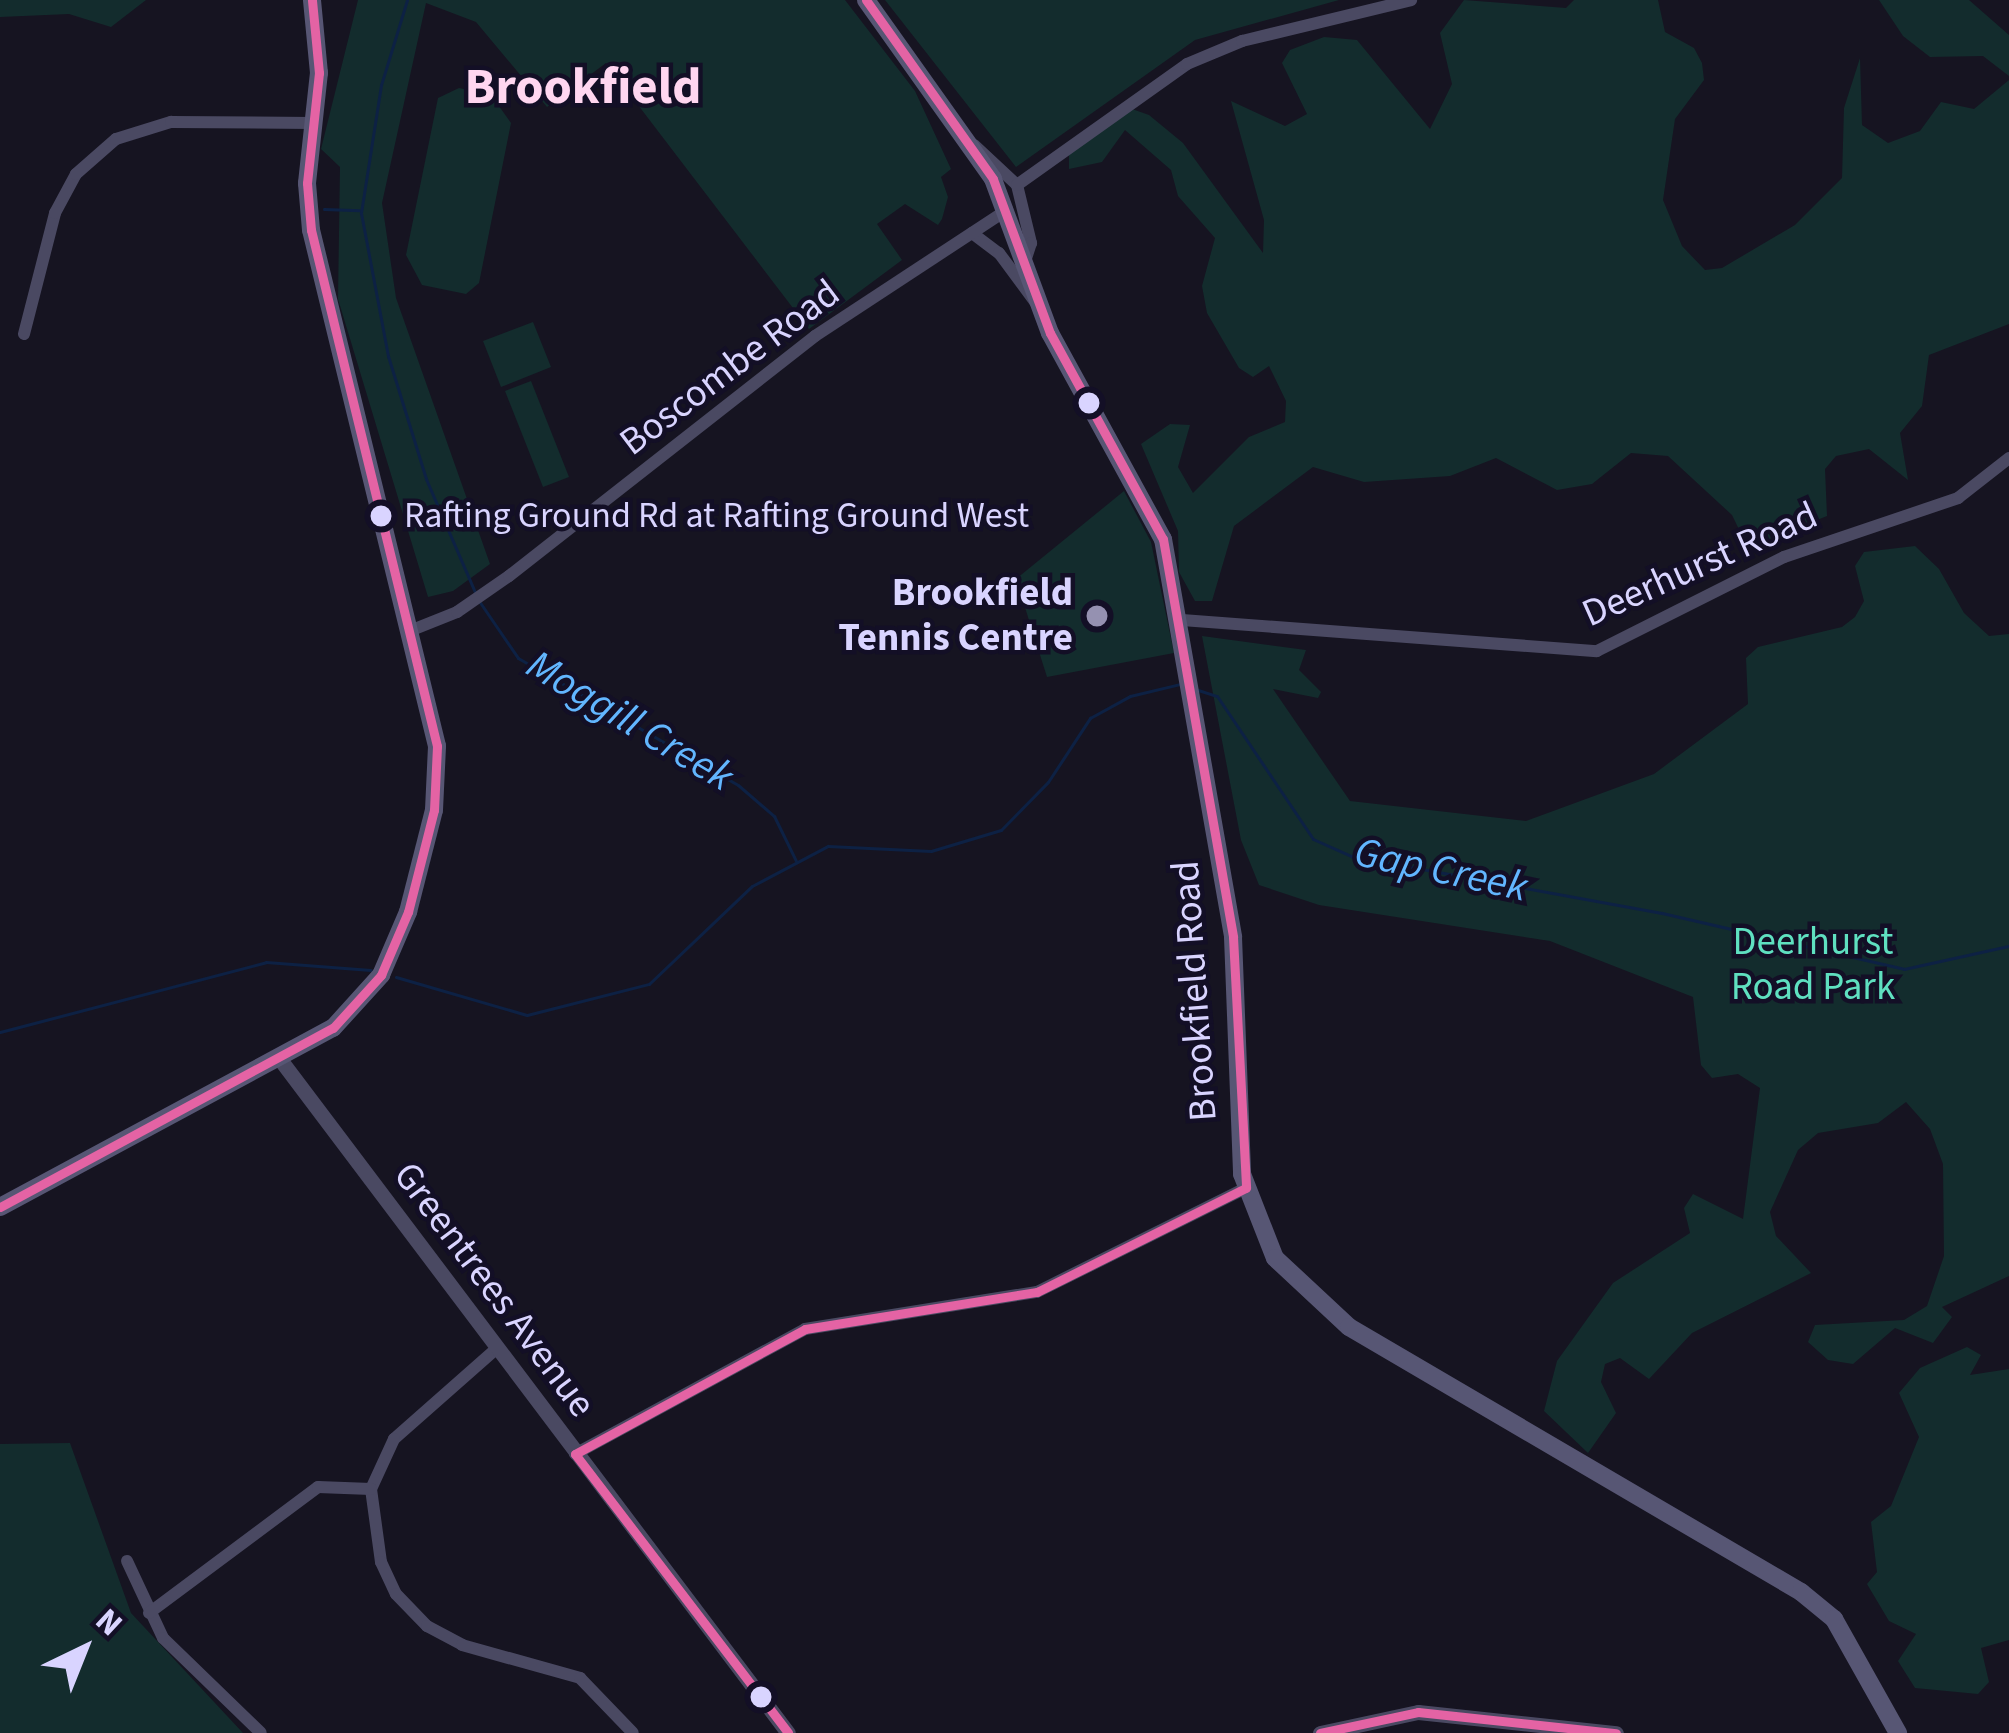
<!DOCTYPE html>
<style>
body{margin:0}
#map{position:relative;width:2009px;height:1733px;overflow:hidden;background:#161421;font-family:"Source Sans 3",sans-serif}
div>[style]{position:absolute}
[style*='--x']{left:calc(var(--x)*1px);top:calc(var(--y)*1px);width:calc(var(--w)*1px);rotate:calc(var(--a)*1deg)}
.green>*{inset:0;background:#132c2d}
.stream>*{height:3px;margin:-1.5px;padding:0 1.5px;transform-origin:1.5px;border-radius:1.5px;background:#0d2144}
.minor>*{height:12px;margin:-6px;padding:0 6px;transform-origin:6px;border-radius:6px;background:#4a4962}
.tertiary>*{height:15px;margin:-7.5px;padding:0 7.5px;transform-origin:7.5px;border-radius:7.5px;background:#4a4962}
.secondary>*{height:18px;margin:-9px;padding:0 9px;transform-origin:9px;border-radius:9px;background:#575674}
.bus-1>*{height:9px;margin:-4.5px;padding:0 4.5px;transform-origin:4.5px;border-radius:4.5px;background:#e463a4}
.dots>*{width:33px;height:33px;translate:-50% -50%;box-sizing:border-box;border:6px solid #130f26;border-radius:50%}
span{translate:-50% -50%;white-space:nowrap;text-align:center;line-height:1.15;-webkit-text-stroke:9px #130f26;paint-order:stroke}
.bus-label{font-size:36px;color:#d9d4ff}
.left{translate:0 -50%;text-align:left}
.street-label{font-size:39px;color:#d9d4ff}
.poi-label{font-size:39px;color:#d9d4ff;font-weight:700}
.right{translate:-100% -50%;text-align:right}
.park-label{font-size:39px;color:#5fe0c0}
.water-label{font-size:42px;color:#62b6ff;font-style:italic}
.district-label{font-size:51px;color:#ffd6f0;font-weight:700}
.north{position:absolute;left:24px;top:1589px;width:120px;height:120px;-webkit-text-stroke:9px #130f26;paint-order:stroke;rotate:43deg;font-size:33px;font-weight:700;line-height:48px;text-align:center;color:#d9d4ff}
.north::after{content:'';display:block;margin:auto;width:42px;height:54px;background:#d9d4ff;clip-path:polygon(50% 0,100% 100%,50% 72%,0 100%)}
</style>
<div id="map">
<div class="green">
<div style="clip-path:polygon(0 0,146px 0,111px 27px,69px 14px,0 17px)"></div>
<div style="clip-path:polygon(358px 0,845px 0,915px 91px,951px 169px,941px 177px,948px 197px,942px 219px,938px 225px,905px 204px,877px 224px,902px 260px,809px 329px,606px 63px,547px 107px,476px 22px,426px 3px,382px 203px,396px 298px,490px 564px,453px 591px,428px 597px,338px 299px,340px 167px,321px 149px)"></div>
<div style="clip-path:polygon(885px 0,1339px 0,1195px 40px,1016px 167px)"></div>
<div style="clip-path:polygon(1464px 0,1566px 8px,1574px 0,1658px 0,1665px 32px,1694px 48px,1702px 63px,1704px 80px,1675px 119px,1663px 200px,1682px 246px,1705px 270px,1722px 268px,1795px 225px,1842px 178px,1844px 108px,1860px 58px,1862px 125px,1888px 143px,1920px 131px,1941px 102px,1974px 109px,2009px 80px,2009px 324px,1929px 355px,1922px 406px,1900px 433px,1908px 480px,1869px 449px,1836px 456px,1825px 469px,1827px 516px,1748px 548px,1732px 515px,1668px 456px,1631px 453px,1592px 484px,1557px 490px,1496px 458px,1450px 476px,1364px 482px,1313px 467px,1234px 526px,1212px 601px,1195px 601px,1179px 572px,1178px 531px,1141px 444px,1170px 424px,1190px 425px,1178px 467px,1193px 493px,1249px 437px,1285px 422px,1286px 401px,1269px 366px,1253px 377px,1239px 368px,1207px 313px,1202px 286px,1215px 238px,1178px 196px,1171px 170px,1125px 130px,1102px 162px,1069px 169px,1069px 154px,1132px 109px,1149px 115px,1183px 143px,1263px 253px,1264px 220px,1231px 101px,1285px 126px,1307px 114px,1282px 63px,1290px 50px,1324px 37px,1357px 40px,1430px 129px,1452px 84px,1440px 33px)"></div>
<div style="clip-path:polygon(1879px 0,1969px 0,2009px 35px,2009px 76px,1983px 56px,1930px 57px,1903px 36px)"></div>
<div style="clip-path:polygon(459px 88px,491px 95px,511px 123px,479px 283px,466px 294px,422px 285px,406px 255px,438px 98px)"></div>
<div style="clip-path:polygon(533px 322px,551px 367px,501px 387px,483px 341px)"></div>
<div style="clip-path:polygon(531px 381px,569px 477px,543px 487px,505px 391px)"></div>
<div style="clip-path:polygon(1124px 491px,1151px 542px,1174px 653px,1047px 677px,1016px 579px)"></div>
<div style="clip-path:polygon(1915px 546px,1939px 569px,1964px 613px,1989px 636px,2009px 634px,2009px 1276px,1942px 1307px,1952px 1317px,1933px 1343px,1895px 1328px,1853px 1364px,1828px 1360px,1808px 1342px,1815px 1325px,1904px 1320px,1927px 1306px,1944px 1256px,1943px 1164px,1930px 1129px,1906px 1102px,1878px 1123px,1818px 1133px,1798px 1150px,1770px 1212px,1776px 1236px,1811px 1273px,1692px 1333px,1649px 1379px,1620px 1358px,1605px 1364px,1601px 1382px,1616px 1413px,1588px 1453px,1544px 1411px,1557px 1361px,1613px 1283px,1690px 1233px,1684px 1208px,1693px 1194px,1743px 1219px,1760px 1088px,1738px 1074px,1712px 1078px,1701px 1065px,1693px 997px,1550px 941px,1319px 905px,1259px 885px,1241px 840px,1202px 636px,1306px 650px,1299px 670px,1321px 692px,1318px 698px,1273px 689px,1350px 801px,1526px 821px,1654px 774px,1748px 704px,1746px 658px,1758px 647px,1842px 627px,1855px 617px,1864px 601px,1855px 566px,1864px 552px)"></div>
<div style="clip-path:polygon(1967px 1347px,1981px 1355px,1970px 1375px,2009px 1369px,2009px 1640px,1981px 1648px,1989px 1682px,1978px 1694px,1915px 1688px,1898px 1661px,1916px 1634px,1889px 1621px,1867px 1584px,1877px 1572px,1871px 1522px,1891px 1506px,1919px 1437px,1899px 1393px,1920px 1368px)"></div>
<div style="clip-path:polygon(70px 1443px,131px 1613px,243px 1733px,0 1733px,0 1444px)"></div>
</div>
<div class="stream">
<div style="--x:407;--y:0;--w:89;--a:107"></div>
<div style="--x:381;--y:85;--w:130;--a:98.9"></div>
<div style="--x:361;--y:213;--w:146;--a:79.3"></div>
<div style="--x:388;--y:356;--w:129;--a:72.8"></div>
<div style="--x:426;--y:479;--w:123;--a:66.6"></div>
<div style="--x:324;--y:209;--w:35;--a:2"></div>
<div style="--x:479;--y:601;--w:69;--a:55.6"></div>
<div style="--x:518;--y:658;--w:254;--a:30"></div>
<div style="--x:738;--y:785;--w:48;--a:40.7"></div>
<div style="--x:774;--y:816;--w:50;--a:63.9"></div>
<div style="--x:1195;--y:689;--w:23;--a:18"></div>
<div style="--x:1217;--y:696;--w:172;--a:56.1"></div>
<div style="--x:1313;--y:839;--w:42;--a:24.1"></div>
<div style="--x:1351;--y:856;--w:316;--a:10.4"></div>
<div style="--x:1662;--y:913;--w:248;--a:13"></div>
<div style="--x:1904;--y:969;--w:107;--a:-12.4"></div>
<div style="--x:396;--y:977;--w:136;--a:16.2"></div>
<div style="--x:527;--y:1015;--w:126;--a:-14.3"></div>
<div style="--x:649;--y:984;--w:142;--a:-43.6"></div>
<div style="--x:752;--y:886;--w:86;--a:-27.8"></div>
<div style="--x:828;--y:846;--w:103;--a:2.8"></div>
<div style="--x:931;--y:851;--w:73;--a:-16.7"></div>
<div style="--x:1001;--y:830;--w:67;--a:-45.6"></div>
<div style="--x:1048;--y:782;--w:77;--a:-56.7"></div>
<div style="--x:1090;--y:718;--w:46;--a:-28.8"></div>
<div style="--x:1130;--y:696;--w:51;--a:-13.5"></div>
<div style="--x:0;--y:1032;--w:275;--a:-14.7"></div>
<div style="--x:266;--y:962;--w:105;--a:4.4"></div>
</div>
<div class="minor">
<div style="--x:974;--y:145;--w:59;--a:42.9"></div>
<div style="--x:1017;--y:185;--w:60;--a:76.4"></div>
<div style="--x:1031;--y:243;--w:23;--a:108"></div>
<div style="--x:1017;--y:185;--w:209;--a:-35.4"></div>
<div style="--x:1187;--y:64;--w:60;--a:-22.7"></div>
<div style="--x:1242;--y:41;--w:174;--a:-13.6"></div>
<div style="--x:972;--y:233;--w:34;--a:37"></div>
<div style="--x:999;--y:253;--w:62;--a:53.5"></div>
<div style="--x:24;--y:334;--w:125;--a:-75.6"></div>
<div style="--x:55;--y:213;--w:44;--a:-61.7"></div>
<div style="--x:76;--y:174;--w:53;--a:-41.2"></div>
<div style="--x:116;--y:139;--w:58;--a:-17.2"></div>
<div style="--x:171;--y:122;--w:143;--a:0.4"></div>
<div style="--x:1182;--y:620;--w:416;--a:4.3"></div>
<div style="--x:1597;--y:651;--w:209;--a:-26.7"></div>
<div style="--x:1784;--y:557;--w:184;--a:-18.7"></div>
<div style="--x:1958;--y:498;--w:65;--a:-38.1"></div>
<div style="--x:407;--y:632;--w:54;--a:-21.8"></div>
<div style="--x:457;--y:612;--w:63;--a:-34.7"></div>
<div style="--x:509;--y:576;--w:389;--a:-38.1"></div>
<div style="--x:815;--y:336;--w:230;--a:-33.3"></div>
<div style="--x:496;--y:1349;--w:136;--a:138.6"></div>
<div style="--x:394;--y:1439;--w:55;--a:114.7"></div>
<div style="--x:371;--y:1489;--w:74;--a:82.2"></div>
<div style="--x:381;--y:1562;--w:35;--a:65"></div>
<div style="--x:396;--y:1594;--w:45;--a:45.9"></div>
<div style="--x:427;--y:1626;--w:40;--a:28"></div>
<div style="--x:462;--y:1645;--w:123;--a:15.6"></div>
<div style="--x:580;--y:1678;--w:76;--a:46.1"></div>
<div style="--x:575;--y:1454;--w:262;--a:-28.5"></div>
<div style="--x:805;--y:1329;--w:235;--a:-9.1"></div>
<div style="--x:1037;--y:1292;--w:233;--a:-26.5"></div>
<div style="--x:127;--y:1561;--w:85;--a:64.9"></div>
<div style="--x:163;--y:1638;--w:136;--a:44.1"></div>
<div style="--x:149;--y:1613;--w:211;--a:-36.7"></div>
<div style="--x:318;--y:1487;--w:53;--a:2.2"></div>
</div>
<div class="tertiary">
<div style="--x:279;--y:1058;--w:845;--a:52.98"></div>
<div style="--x:1320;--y:1733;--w:100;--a:-12.1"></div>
<div style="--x:1418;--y:1712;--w:199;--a:6.1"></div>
</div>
<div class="secondary">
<div style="--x:866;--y:0;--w:219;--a:54.6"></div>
<div style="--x:993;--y:179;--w:164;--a:69.7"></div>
<div style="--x:1050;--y:333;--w:235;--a:61.3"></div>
<div style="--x:1163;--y:539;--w:404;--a:80"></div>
<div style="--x:1233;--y:937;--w:237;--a:87.8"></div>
<div style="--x:1242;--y:1174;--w:90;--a:68.6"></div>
<div style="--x:1275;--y:1258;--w:101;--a:43"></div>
<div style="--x:1349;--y:1327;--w:524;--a:30.38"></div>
<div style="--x:1801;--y:1592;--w:43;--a:39.3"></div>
<div style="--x:1834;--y:1619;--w:131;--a:60.7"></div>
<div style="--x:0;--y:1207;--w:378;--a:-28.3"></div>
<div style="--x:333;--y:1028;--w:72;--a:-47.8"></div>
<div style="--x:381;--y:975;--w:69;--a:-66.8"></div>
<div style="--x:408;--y:912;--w:105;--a:-75.7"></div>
<div style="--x:434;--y:810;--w:64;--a:-87.3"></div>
<div style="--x:437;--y:746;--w:531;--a:-103.72"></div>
<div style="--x:311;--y:230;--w:47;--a:-94.9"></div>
<div style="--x:307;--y:183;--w:111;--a:-83.8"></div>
<div style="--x:319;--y:73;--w:73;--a:-95.5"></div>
</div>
<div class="bus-1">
<div style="--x:866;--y:0;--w:219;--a:54.6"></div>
<div style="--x:993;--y:179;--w:164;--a:69.7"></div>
<div style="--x:1050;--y:333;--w:235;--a:61.3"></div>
<div style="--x:1163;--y:539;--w:404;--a:80"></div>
<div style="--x:1233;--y:937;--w:251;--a:87"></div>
<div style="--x:0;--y:1207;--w:378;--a:-28.3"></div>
<div style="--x:333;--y:1028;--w:72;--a:-47.8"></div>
<div style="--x:381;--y:975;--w:69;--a:-66.8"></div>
<div style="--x:408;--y:912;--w:105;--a:-75.7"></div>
<div style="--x:434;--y:810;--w:64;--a:-87.3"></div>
<div style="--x:437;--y:746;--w:531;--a:-103.72"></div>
<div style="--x:311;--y:230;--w:47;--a:-94.9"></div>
<div style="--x:307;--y:183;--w:111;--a:-83.8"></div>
<div style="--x:319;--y:73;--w:73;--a:-95.5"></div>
<div style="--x:575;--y:1454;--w:262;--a:-28.5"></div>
<div style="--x:805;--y:1329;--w:235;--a:-9.1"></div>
<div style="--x:1037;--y:1292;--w:233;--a:-26.5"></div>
<div style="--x:575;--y:1454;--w:351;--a:52.6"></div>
<div style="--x:1320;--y:1733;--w:100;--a:-12.1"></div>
<div style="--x:1418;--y:1712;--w:199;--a:6.1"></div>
</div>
<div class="dots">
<div style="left:1089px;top:403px;background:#d9d4ff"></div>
<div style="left:381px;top:516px;background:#d9d4ff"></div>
<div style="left:1097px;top:616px;background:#9591b1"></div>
<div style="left:761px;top:1697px;background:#d9d4ff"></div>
</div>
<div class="bus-label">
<span class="left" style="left:404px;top:516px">Rafting Ground Rd at Rafting Ground West</span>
</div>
<div class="street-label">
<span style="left:730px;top:368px;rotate:-37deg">Boscombe Road</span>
<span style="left:1700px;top:565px;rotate:-24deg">Deerhurst Road</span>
<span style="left:1195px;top:991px;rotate:-94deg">Brookfield Road</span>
<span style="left:494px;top:1290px;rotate:53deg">Greentrees Avenue</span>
</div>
<div class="poi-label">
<span class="right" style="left:1073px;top:616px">Brookfield<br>Tennis Centre</span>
</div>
<div class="park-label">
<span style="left:1813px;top:965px">Deerhurst<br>Road Park</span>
</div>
<div class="water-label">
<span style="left:630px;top:721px;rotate:31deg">Moggill Creek</span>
<span style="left:1441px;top:870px;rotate:12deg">Gap Creek</span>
</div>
<div class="district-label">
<span style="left:583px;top:87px">Brookfield</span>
</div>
<div class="north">N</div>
</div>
